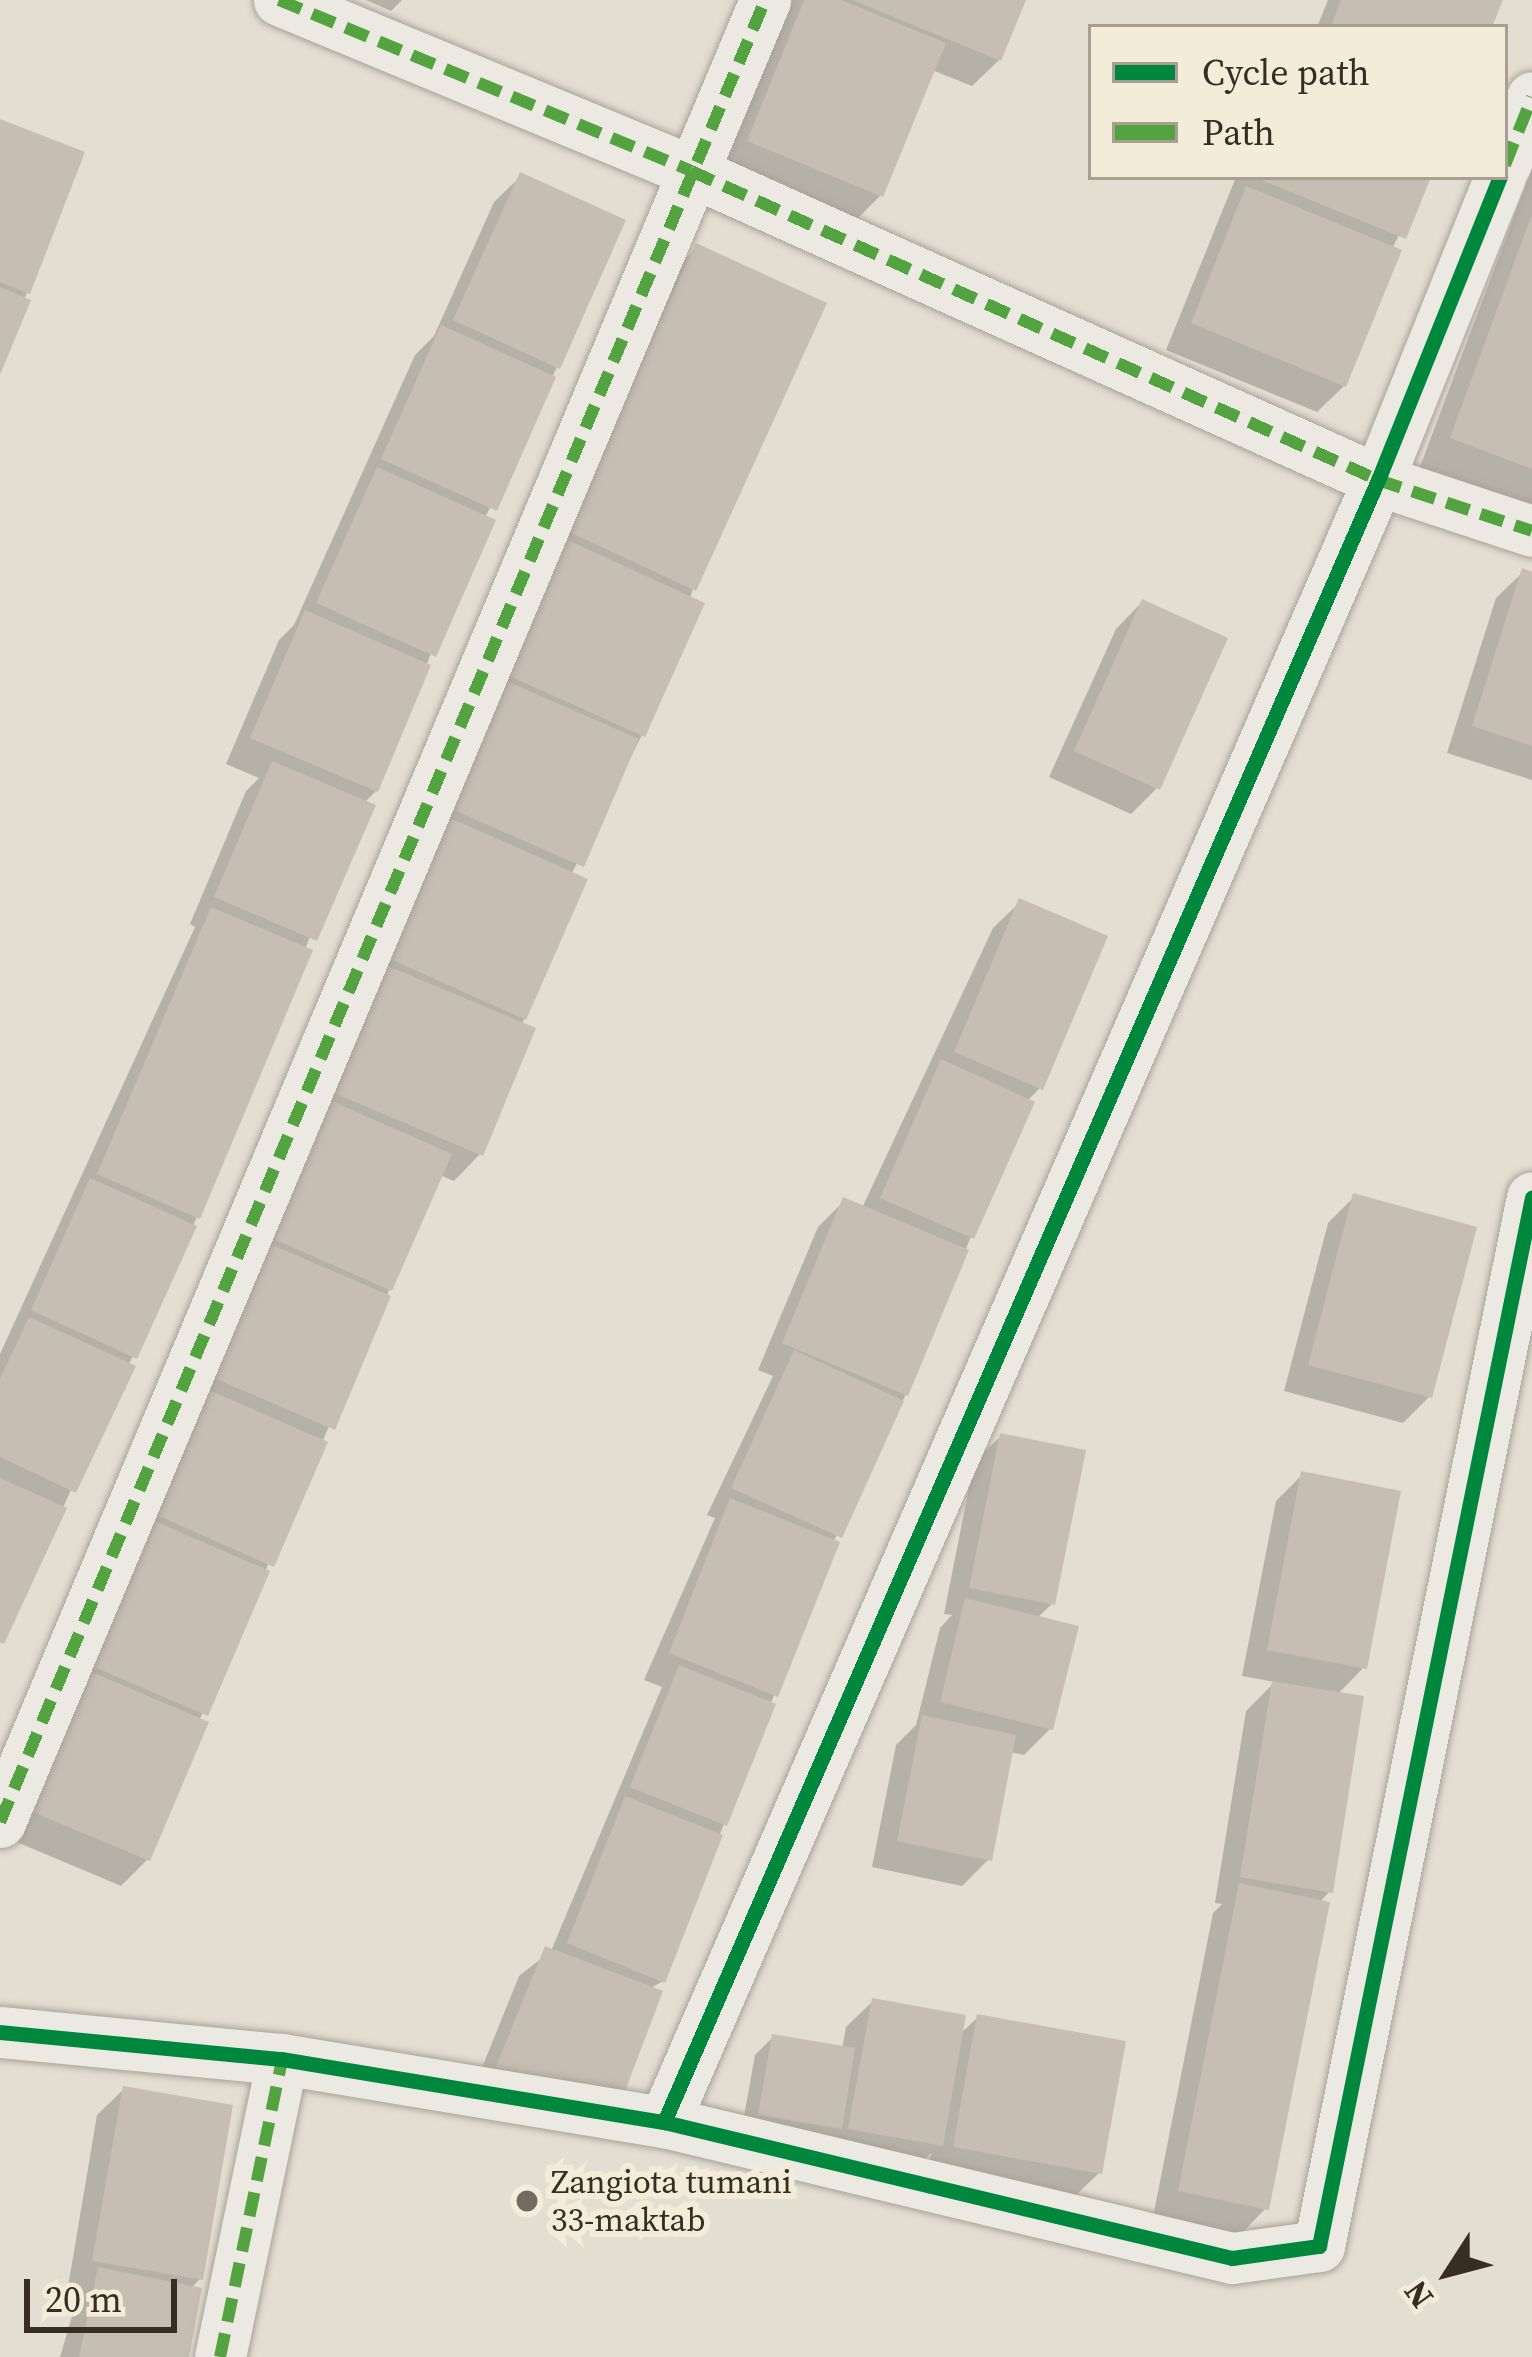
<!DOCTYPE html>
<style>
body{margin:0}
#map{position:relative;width:1532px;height:2357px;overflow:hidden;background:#e3ded1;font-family:"Source Serif 4",serif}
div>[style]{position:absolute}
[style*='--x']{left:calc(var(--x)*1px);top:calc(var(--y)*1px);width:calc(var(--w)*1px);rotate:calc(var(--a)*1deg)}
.shadow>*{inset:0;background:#0003}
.building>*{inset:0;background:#c6beb2}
.roads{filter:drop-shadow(0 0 3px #a9a399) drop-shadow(0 0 3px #a9a399)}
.street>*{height:51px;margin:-25.5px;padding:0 25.5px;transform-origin:25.5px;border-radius:25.5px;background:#ece9e2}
.quiet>*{height:12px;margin-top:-6px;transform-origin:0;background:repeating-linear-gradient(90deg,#53a441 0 24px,transparent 0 36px)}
.cycleway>*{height:15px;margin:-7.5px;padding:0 7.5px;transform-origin:7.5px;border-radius:7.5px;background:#00873e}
.dots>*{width:33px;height:33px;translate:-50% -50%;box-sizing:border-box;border:6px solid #f2ecd9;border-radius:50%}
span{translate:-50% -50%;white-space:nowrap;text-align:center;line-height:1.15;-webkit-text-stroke:12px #f2ecd9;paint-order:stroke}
.poi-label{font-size:33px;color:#372d22}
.left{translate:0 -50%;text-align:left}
.legend{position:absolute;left:1088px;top:24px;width:420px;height:156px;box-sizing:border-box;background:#f2ecd9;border:3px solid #a7a090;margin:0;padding:15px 21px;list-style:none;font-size:36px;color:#372d22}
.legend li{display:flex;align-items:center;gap:24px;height:60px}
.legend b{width:60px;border:3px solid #a7a090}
.north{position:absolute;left:1388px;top:2213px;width:120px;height:120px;-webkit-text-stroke:9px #f2ecd9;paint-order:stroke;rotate:234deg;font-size:33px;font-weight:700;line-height:48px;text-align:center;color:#372d22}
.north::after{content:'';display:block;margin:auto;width:42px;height:54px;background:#372d22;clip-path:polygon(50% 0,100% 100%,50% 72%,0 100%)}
.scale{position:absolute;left:24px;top:2279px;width:153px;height:54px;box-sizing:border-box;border:6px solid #372d22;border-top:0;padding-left:15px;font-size:36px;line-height:42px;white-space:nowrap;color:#372d22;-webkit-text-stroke:9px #f2ecd9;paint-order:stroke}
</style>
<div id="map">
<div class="shadow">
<div style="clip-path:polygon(366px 0,402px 0,391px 11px)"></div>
<div style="clip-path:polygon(791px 0,1023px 0,999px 60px,972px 86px,932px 70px,881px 195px,854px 222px,722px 167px)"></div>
<div style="clip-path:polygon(1328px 0,1500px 0,1489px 27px,1317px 27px)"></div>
<div style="clip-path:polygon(0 122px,27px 292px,0 367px)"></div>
<div style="clip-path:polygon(1532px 169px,1532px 515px,1418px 472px)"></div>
<div style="clip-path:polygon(521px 176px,557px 367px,485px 518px,376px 791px,364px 803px,197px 1217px,0 1644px,0 1354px,195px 927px,190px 924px,246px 791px,259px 778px,226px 764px,279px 640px,294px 625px,415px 355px,434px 336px,494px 202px)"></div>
<div style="clip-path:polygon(1236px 177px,1428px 177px,1392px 249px,1344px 386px,1317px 412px,1166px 350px)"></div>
<div style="clip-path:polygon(697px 247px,693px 589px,642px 735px,571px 875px,480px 1154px,454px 1181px,440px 1175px,199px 1721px,147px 1860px,121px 1886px,0 1835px,663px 281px)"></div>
<div style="clip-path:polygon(1523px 572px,1532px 575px,1532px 780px,1447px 753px,1496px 598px)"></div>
<div style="clip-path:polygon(1142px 602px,1157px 788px,1131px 814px,1049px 777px,1116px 629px)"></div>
<div style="clip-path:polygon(1020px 902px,1040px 1088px,1027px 1101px,906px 1394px,833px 1543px,663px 1981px,471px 2095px,519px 1976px,551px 1951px,662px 1687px,644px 1680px,715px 1518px,707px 1515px,773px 1376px,758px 1370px,818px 1227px,844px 1201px,862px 1208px,993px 928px)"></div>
<div style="clip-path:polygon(1354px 1197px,1430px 1396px,1403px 1423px,1284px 1391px,1328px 1223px)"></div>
<div style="clip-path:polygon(1001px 1436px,1052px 1604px,1037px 1618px,1050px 1729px,1024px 1755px,1010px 1752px,989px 1859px,962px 1886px,872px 1867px,896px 1745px,916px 1725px,940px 1628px,952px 1615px,944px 1614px,974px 1462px)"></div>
<div style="clip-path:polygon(1302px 1475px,1364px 1667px,1337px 1695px,1330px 1891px,1319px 1903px,1266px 2208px,1240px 2235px,1153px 2217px,1213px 1913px,1222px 1904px,1215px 1903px,1246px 1711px,1275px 1682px,1242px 1676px,1276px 1501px)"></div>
<div style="clip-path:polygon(873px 2001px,959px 2035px,978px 2017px,1099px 2173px,1072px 2199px,928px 2173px,931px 2153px,913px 2171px,741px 2133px,755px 2055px,773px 2037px,842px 2049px,846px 2027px)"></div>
<div style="clip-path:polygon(124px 2089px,200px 2279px,190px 2289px,185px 2357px,60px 2357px,80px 2289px,68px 2287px,97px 2115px)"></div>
</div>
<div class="building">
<div style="clip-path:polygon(804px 0,841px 0,946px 43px,883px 197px,747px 141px)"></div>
<div style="clip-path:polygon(852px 0,1026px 0,1001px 61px)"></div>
<div style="clip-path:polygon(1341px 0,1503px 0,1492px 27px,1331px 27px)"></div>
<div style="clip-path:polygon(0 119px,85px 152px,30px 294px,0 282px)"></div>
<div style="clip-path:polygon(520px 172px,626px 220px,560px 369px,453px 320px)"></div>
<div style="clip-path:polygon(1254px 177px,1431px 177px,1406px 239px)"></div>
<div style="clip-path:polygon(1246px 186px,1402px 250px,1346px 387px,1191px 323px)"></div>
<div style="clip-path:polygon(1531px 217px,1532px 217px,1532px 469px,1450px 438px)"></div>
<div style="clip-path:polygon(696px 243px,827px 303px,696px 591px,565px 530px)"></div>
<div style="clip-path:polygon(0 287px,31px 300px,0 375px)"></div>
<div style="clip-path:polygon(441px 325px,556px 377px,497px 511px,381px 459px)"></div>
<div style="clip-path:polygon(377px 467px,496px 520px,436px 657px,316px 603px)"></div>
<div style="clip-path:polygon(561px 537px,705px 603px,645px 737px,501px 672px)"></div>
<div style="clip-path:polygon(1522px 568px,1532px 572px,1532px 746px,1472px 726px)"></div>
<div style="clip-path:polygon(1142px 599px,1228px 638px,1160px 790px,1074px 751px)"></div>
<div style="clip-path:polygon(305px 610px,431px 665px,378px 792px,250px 738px)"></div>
<div style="clip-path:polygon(497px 677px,639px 739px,584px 867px,442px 805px)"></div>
<div style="clip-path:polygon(272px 761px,376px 805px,317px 941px,214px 897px)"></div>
<div style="clip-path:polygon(439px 813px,588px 879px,526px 1020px,377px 953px)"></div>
<div style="clip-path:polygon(1019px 898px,1108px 936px,1043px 1090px,954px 1052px)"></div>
<div style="clip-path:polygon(211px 907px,313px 950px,200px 1219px,97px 1174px)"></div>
<div style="clip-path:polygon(376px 961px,536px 1028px,483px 1156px,322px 1088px)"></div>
<div style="clip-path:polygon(941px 1059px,1035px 1102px,974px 1239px,880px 1198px)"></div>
<div style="clip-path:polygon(318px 1095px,452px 1154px,392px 1291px,258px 1232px)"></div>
<div style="clip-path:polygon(90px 1178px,197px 1226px,137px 1359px,31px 1310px)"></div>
<div style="clip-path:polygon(1353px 1193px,1477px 1227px,1432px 1398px,1308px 1365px)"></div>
<div style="clip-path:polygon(843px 1197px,969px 1250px,908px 1396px,782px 1343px)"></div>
<div style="clip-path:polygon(256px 1238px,391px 1296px,335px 1430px,200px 1372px)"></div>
<div style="clip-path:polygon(29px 1317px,136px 1366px,76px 1493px,0 1457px,0 1379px)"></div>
<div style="clip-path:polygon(794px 1350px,904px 1401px,842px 1538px,731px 1488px)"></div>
<div style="clip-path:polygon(195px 1384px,328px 1442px,274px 1567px,141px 1508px)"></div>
<div style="clip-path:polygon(1000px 1433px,1086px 1450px,1055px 1605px,969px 1588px)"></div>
<div style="clip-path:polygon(1301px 1471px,1401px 1491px,1367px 1669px,1267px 1650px)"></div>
<div style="clip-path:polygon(0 1478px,67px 1508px,4px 1644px,0 1642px)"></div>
<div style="clip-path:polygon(730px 1498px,840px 1542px,778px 1697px,669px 1653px)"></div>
<div style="clip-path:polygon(138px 1514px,270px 1571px,208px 1716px,76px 1659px)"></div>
<div style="clip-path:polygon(965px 1598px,1079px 1626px,1053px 1730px,940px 1702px)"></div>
<div style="clip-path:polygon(75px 1665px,209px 1722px,150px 1861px,16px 1805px)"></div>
<div style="clip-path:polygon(679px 1665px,776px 1704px,727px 1826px,630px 1787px)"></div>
<div style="clip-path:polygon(1272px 1681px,1364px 1696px,1333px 1893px,1240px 1877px)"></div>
<div style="clip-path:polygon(922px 1715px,1016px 1735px,992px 1861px,897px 1841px)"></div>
<div style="clip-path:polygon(625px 1796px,723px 1835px,665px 1983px,567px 1943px)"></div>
<div style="clip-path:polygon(1239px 1883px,1330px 1902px,1269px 2210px,1178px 2191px)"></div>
<div style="clip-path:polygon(545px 1946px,663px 1991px,622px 2099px,495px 2069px)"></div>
<div style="clip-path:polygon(872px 1998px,966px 2015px,943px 2146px,848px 2129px)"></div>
<div style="clip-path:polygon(977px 2014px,1126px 2041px,1102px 2174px,953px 2147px)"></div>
<div style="clip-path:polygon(772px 2034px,855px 2048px,842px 2129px,758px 2115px)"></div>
<div style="clip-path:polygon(123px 2086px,233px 2105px,203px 2280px,92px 2261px)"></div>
<div style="clip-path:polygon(98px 2267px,202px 2288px,189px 2357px,79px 2357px)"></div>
</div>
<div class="roads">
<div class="street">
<div style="--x:279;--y:0;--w:446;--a:22.5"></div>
<div style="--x:691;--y:171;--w:753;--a:24.22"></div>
<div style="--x:1378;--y:480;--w:162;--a:18.3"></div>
<div style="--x:1505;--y:165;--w:73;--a:-68.3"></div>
<div style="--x:0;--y:1822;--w:1976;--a:-67.22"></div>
<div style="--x:0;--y:2032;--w:283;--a:5.5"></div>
<div style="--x:282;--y:2059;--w:387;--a:9.4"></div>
<div style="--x:664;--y:2122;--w:584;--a:13.47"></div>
<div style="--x:1232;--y:2258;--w:88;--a:-7.9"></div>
<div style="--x:1319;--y:2246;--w:1070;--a:-78.52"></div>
<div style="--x:664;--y:2122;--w:1791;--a:-66.5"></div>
<div style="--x:1378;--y:480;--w:327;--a:-68.1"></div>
<div style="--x:220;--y:2357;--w:304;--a:-78.2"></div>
</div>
</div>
<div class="quiet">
<div style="--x:279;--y:0;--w:446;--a:22.5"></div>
<div style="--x:691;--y:171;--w:753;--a:24.22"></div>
<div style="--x:1378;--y:480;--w:162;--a:18.3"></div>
<div style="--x:1505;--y:165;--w:73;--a:-68.3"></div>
<div style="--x:0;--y:1822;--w:1976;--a:-67.22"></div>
<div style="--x:220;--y:2357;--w:304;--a:-78.2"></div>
</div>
<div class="cycleway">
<div style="--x:0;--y:2032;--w:283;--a:5.5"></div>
<div style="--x:282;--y:2059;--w:387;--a:9.4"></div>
<div style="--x:664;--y:2122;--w:584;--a:13.47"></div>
<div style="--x:1232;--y:2258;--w:88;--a:-7.9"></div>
<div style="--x:1319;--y:2246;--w:1070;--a:-78.52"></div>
<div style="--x:664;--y:2122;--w:1791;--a:-66.5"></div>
<div style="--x:1378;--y:480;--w:327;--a:-68.1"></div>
</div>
<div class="dots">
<div style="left:527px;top:2201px;background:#736b5f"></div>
</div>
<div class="poi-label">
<span class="left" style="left:551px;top:2201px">Zangiota tumani<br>33-maktab</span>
</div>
<ul class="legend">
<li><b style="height:15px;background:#00873e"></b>Cycle path</li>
<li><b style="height:15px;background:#53a441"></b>Path</li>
</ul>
<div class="north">N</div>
<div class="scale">20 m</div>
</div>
